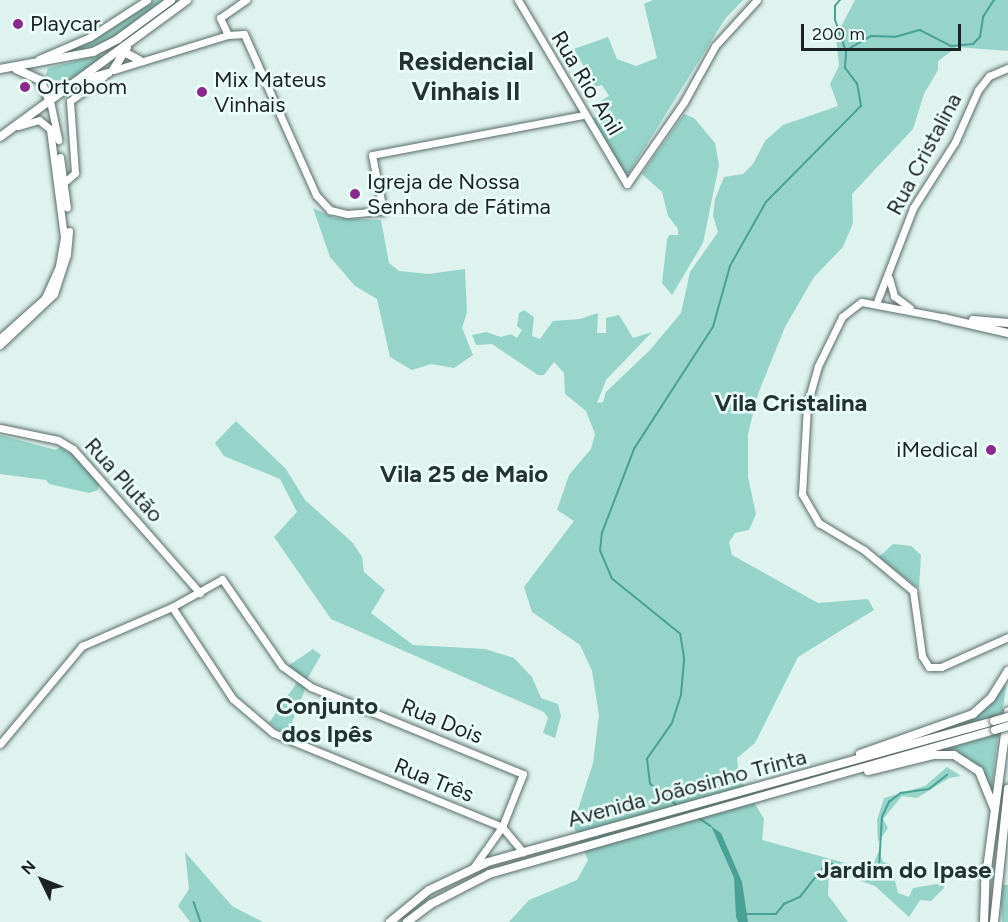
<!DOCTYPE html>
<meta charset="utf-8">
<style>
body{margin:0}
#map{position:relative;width:1008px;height:922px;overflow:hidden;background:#def2ee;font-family:Figtree,sans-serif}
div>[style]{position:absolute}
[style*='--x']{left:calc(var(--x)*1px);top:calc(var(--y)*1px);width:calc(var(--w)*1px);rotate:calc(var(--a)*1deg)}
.green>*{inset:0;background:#96d4ca}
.water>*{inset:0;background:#49a094}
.stream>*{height:1.5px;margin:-0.75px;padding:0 0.75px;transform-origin:0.75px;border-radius:0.75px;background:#49a094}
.roads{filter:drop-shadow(0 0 2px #5a6c68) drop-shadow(0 0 2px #5a6c68)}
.secondary>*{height:7px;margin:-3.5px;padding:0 3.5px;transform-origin:3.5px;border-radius:3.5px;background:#fff}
.primary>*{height:8px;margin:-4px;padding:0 4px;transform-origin:4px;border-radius:4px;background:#fff}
.bridges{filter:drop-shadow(0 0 2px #5a6c68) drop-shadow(0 0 2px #5a6c68)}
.primary-bridge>*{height:8px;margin:-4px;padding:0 4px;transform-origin:4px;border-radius:4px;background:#fff}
.dots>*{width:16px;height:16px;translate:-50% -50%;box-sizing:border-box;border:3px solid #ebfffb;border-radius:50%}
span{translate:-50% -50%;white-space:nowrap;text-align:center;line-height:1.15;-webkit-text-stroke:5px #ebfffb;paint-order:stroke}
.poi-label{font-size:22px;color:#1c2322}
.left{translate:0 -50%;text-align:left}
.right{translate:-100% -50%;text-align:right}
.street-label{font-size:22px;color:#1c2322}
.neighbourhood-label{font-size:24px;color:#243331;font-weight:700}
.quarter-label{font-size:26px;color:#243331;font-weight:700}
.north{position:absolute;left:12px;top:850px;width:60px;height:60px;-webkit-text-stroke:4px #ebfffb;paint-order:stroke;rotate:313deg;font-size:16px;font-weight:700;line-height:24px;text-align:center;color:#1c2322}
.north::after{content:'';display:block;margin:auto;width:21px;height:27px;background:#1c2322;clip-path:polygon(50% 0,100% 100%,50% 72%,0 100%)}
.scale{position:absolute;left:801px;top:24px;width:160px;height:27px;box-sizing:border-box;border:3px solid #1c2322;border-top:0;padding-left:8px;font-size:18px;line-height:21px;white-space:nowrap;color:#1c2322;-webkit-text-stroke:4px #ebfffb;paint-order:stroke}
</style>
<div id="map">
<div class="green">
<div style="clip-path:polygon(153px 0,166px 0,111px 40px,59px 58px,58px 54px,100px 36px)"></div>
<div style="clip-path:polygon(653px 0,743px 0,725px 19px,629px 173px,625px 173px,589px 121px,599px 115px,594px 105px,609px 96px,602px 85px,595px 87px,574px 49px,608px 37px,617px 59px,636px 66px,657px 58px,644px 4px)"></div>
<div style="clip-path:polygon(855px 0,1008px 0,1008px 51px,957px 47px,938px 61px,938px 70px,924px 94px,913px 129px,852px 194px,853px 223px,843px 247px,814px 277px,785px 327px,758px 394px,748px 434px,748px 477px,756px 514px,749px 530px,735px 533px,729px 542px,732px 555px,818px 603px,868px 599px,874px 610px,798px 657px,755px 743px,737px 758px,740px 779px,764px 819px,762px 840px,863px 868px,873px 865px,879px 851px,883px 862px,891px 864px,898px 893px,909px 897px,913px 888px,943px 883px,944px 888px,931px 901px,920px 900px,909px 917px,875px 886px,836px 872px,829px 874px,828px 895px,848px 922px,748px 922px,721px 833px,712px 828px,734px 878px,738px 922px,509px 922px,529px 900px,577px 880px,588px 860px,573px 825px,593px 763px,599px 715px,592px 671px,580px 645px,532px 612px,524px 587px,574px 521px,557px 510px,569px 475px,591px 449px,595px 434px,586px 411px,565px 394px,564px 373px,554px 362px,544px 375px,538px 375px,492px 344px,476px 345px,472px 335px,486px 332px,501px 337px,511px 334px,517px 338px,522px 330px,517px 326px,519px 313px,524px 310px,534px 317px,532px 336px,540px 339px,553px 321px,580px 319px,598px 313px,597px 333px,606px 333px,606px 318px,619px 315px,633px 338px,652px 332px,606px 380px,597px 403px,603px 402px,606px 392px,650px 350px,681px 313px,690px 272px,718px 232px,713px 216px,715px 199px,724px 177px,743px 174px,753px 164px,765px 141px,783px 125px,838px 106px,830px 84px,839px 66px,836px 36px)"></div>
<div style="clip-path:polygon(100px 55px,102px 57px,58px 90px,51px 89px,45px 77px,48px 68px)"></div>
<div style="clip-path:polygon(684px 114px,694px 118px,715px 143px,719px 165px,703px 243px,672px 295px,662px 283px,667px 240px,669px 235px,678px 235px,678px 229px,668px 216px,662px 192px,642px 174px)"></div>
<div style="clip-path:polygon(313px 208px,335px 218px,381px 220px,389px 263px,399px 271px,428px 274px,465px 269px,467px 312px,462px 328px,473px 355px,454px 368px,431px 364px,412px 370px,390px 357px,377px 299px,355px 286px,330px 257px)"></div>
<div style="clip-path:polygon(236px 421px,286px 469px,305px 500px,353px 543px,362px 557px,364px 572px,385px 590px,371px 613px,413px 645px,485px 649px,514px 658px,532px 677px,541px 698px,558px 704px,561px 716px,555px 738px,543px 733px,548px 718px,544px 712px,331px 619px,274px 537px,297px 512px,280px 479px,224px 456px,215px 443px)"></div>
<div style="clip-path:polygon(0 435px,56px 450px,60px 447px,76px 457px,99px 483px,98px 490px,89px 493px,49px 484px,46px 480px,0 474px)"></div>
<div style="clip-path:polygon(893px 544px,911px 546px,921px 555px,919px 589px,879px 557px)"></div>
<div style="clip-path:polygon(313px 649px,321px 655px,306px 681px,288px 666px)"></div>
<div style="clip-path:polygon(298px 681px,306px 687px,287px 735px,269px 723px)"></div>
<div style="clip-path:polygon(1002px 686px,1006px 686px,1002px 715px,938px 736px,936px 731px,972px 718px)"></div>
<div style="clip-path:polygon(998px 734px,992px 788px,968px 758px,954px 752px,938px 751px)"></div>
<div style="clip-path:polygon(947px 767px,961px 776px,949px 778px,917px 798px,902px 796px,883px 819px,888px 828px,878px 842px,877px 820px,884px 798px,925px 786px)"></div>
<div style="clip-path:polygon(185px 852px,232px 906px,263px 922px,190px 922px,178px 906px,189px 889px)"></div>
<div style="clip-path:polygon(1000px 885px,1008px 885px,1008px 922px,1002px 922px)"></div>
</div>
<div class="water">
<div style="clip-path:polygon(711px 826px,721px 833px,742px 882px,748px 922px,738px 922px,736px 917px,734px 878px)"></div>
</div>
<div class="stream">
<div style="--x:847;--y:50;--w:28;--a:-30"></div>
<div style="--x:871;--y:36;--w:24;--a:2"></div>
<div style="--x:895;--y:37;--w:26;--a:-16"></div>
<div style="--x:920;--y:30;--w:35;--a:27"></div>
<div style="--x:951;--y:46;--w:22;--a:-5"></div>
<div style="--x:973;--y:44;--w:10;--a:-45"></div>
<div style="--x:980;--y:37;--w:20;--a:-81"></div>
<div style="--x:983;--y:17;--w:20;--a:-57"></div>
<div style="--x:676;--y:805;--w:33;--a:-141"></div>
<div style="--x:650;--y:784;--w:25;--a:-97"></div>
<div style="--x:647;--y:759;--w:44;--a:-55.2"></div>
<div style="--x:672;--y:723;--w:29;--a:-72"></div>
<div style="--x:681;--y:695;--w:37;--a:-85"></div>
<div style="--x:684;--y:658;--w:24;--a:-99"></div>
<div style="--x:680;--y:634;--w:87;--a:-141"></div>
<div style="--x:612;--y:579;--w:30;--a:-113"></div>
<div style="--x:600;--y:551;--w:18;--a:-84"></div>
<div style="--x:602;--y:533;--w:90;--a:-69.1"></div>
<div style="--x:634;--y:449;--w:145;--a:-57.1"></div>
<div style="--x:713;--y:327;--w:63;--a:-74.4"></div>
<div style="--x:730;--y:266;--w:73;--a:-60.6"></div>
<div style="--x:766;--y:202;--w:135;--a:-45.3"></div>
<div style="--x:861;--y:106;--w:22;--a:-100"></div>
<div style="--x:857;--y:84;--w:20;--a:-127"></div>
<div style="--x:845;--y:68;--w:16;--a:-86"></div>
<div style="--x:846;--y:52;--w:34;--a:-109"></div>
<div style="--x:835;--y:20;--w:14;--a:-90"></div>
<div style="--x:835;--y:6;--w:8;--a:-50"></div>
<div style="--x:699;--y:818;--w:14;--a:34"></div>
<div style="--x:194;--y:902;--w:21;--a:71"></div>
<div style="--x:745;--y:914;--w:31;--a:0"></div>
<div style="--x:776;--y:914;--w:13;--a:-51"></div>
<div style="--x:784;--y:904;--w:17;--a:-24"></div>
<div style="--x:800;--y:897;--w:37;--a:-52"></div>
<div style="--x:823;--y:868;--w:10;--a:-24"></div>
<div style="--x:832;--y:864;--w:10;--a:37"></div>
<div style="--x:840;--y:870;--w:16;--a:7"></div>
<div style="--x:856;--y:872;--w:14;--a:36"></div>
<div style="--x:867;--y:880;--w:5;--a:-22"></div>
<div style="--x:872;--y:878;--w:13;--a:-58"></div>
<div style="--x:879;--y:867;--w:50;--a:-86.6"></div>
<div style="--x:882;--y:817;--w:17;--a:-65"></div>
<div style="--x:889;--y:802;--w:15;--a:-37"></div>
<div style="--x:901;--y:793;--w:28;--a:-8"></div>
<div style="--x:929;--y:789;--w:23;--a:-38"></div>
</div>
<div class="roads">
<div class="secondary">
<div style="--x:518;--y:0;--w:214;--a:59.4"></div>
<div style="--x:627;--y:184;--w:100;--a:-55.2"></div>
<div style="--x:684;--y:102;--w:64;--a:-61"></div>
<div style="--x:715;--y:46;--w:62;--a:-47.6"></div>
<div style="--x:228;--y:35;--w:19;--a:-115"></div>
<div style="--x:220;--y:18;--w:32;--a:-35"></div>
<div style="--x:39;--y:59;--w:56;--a:-23.3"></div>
<div style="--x:90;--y:37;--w:68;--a:-33"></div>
<div style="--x:114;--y:70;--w:119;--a:-17.1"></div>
<div style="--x:228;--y:35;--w:16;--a:-4"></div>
<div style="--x:244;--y:34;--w:176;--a:65.9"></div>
<div style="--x:316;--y:195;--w:21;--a:47"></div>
<div style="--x:330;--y:210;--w:17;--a:13"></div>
<div style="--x:347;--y:214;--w:36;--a:-5"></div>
<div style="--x:383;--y:211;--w:57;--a:-101.1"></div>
<div style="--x:372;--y:155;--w:215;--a:-10.7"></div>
<div style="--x:50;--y:101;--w:40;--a:78"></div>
<div style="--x:60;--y:157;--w:51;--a:82.2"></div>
<div style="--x:60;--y:186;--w:20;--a:-41"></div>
<div style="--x:75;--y:173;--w:72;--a:-94"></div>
<div style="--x:70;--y:101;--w:42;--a:-36.3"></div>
<div style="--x:889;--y:278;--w:19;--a:74"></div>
<div style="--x:894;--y:296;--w:20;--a:37"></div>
<div style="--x:876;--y:304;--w:103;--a:-68.9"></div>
<div style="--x:913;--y:208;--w:78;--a:-57.5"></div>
<div style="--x:955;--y:142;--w:57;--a:-66.1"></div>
<div style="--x:978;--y:90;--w:18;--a:-52"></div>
<div style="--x:989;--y:76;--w:21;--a:-23"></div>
<div style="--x:946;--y:318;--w:86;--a:-169.3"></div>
<div style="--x:861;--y:302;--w:24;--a:142"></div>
<div style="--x:842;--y:317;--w:55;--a:116.1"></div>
<div style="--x:818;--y:366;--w:41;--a:105.8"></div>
<div style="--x:807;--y:405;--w:89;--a:93.2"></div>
<div style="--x:802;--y:494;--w:34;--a:60"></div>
<div style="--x:819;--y:523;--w:52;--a:31"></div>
<div style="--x:864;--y:550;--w:64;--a:39.9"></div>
<div style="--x:913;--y:591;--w:66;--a:82.1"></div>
<div style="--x:922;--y:656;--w:13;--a:58"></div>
<div style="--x:929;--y:667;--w:12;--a:0"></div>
<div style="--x:941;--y:667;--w:73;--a:-24.1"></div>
<div style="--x:0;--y:338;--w:60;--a:-41.6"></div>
<div style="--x:45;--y:298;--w:35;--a:-66"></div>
<div style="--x:59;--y:266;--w:29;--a:-80"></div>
<div style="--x:64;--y:237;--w:109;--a:-97.4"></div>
<div style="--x:50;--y:129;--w:14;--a:-141"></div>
<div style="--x:39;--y:120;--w:22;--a:164"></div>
<div style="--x:0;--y:345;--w:74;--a:-43.4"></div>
<div style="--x:54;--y:294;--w:42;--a:-72"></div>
<div style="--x:67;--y:254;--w:23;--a:-85"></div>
<div style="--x:0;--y:428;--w:59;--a:11.7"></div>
<div style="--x:58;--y:440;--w:17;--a:31"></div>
<div style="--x:73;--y:449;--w:192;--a:48.6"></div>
<div style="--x:172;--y:607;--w:110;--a:56.5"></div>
<div style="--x:233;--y:699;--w:52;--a:40.4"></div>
<div style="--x:273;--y:733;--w:248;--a:22.3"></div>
<div style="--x:502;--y:827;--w:33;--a:50"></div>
<div style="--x:0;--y:744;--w:128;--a:-50.1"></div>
<div style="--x:82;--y:646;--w:98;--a:-23.4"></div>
<div style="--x:172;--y:607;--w:57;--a:-29.2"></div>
<div style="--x:222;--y:579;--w:106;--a:55.4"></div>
<div style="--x:282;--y:666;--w:36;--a:36"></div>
<div style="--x:311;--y:687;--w:229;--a:22.3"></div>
<div style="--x:523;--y:774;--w:57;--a:111.6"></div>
<div style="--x:502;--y:827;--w:50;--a:125.3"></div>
</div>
<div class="primary">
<div style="--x:124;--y:52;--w:17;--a:28"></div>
<div style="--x:0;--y:69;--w:95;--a:-10.4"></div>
<div style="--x:93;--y:52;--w:28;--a:-27"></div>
<div style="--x:118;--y:39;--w:66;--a:-36.3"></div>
<div style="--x:16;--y:69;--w:26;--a:25"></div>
<div style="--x:40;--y:80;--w:23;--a:65"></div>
<div style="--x:113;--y:70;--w:26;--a:-58"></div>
<div style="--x:82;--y:80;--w:27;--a:-15"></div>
<div style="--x:0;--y:137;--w:232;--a:-36.2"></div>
<div style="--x:943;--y:318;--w:67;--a:13"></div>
<div style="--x:973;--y:320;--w:35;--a:5"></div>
<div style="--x:860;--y:754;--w:120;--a:-19.5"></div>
<div style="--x:973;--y:714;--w:24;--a:-42"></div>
<div style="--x:991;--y:698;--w:32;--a:-58"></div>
<div style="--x:868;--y:771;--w:67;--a:-13.8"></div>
<div style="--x:933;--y:755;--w:21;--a:0"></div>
<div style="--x:954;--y:755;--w:30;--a:33"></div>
<div style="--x:979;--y:771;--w:40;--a:68"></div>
<div style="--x:390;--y:922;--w:50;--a:-39.4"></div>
<div style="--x:429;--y:890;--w:65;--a:-25.4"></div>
<div style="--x:488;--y:862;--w:525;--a:-15.57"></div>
<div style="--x:407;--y:922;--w:30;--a:-37"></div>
<div style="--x:431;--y:904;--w:65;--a:-27.3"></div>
<div style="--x:489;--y:874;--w:526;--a:-15.89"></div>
<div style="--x:984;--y:922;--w:38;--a:-88"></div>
<div style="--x:985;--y:884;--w:174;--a:-82.4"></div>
<div style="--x:994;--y:922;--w:134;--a:-84"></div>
</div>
</div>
<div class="bridges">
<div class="primary-bridge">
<div style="--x:994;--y:721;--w:15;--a:-16"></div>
<div style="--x:995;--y:730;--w:14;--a:-17"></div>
</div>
</div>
<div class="dots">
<div style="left:18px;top:24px;background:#8b2991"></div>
<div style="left:25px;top:87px;background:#8b2991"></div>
<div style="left:202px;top:92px;background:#8b2991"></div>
<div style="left:355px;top:194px;background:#8b2991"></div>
<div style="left:991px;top:450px;background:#8b2991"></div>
</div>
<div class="poi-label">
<span class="left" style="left:30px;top:24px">Playcar</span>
<span class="left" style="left:214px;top:92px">Mix Mateus<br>Vinhais</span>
<span class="left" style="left:37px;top:87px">Ortobom</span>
<span class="left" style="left:367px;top:194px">Igreja de Nossa<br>Senhora de Fátima</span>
<span class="right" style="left:978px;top:450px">iMedical</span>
</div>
<div class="street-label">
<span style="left:587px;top:83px;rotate:59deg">Rua Rio Anil</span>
<span style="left:924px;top:154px;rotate:-62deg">Rua Cristalina</span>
<span style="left:124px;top:480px;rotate:48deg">Rua Plutão</span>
<span style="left:442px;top:721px;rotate:22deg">Rua Dois</span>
<span style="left:434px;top:780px;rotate:22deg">Rua Três</span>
<span style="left:687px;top:788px;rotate:-15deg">Avenida Joãosinho Trinta</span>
</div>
<div class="neighbourhood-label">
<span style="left:791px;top:403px">Vila Cristalina</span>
<span style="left:464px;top:474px">Vila 25 de Maio</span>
<span style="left:327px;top:720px">Conjunto<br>dos Ipês</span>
<span style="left:904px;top:870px">Jardim do Ipase</span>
</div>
<div class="quarter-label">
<span style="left:466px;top:77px">Residencial<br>Vinhais II</span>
</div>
<div class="north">N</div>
<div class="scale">200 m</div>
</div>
